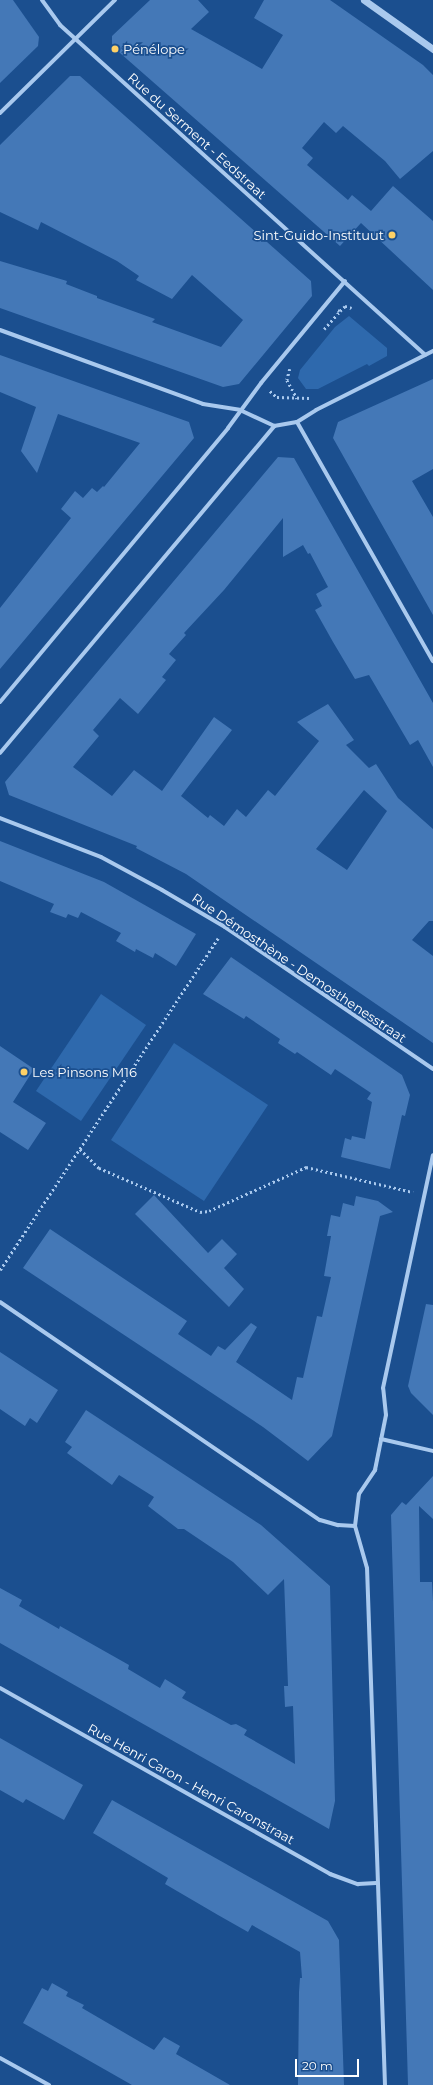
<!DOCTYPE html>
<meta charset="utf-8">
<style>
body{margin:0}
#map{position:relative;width:433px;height:2085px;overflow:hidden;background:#1b4f8f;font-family:Montserrat,sans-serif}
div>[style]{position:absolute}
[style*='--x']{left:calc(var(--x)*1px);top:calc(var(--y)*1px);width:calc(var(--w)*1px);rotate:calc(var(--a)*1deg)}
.green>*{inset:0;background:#2e69ad}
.building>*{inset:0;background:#4478b7}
.path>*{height:2.5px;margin-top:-1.25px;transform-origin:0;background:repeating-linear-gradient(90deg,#a9c9ee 0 2px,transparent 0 5px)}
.minor>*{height:4px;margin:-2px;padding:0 2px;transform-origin:2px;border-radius:2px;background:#a9c9ee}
.tertiary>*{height:7px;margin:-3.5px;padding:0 3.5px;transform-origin:3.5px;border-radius:3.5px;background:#a9c9ee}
.dots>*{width:11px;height:11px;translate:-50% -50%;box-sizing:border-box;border:2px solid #1b4f8f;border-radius:50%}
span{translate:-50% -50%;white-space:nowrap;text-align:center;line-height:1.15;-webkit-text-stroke:3.5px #1b4f8f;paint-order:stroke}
.poi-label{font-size:13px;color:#fff}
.left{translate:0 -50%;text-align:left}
.right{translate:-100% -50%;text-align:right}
.street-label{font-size:13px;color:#fff}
.scale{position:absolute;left:295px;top:2059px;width:64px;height:18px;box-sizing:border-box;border:2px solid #fff;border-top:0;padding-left:5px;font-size:12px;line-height:14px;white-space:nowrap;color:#fff;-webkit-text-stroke:3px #1b4f8f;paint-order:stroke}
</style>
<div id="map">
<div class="green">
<div style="clip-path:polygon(349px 316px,387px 348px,387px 356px,369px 366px,367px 364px,318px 389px,306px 389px,298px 378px,300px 370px,335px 327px)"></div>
<div style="clip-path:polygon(101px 994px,146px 1025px,81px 1121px,36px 1091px)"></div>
<div style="clip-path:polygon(174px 1043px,268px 1105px,204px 1201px,111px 1140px)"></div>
</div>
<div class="building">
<div style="clip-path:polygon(0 0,13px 0,39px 37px,38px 46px,0 83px)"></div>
<div style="clip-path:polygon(150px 0,198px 0,209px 12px,191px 29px,262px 69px,283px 35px,254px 18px,264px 0,330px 0,423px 65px,433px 75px,433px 151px,400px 179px,385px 161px,343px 126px,336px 133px,324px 122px,302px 148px,313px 158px,307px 165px,348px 200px,352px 195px,371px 211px,393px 186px,433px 221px,433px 290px,361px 223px,340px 246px,112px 46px,112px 36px)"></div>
<div style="clip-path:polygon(70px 76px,80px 76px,311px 281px,312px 296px,239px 384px,223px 387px,0 308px,0 261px,67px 281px,66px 284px,97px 296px,97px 298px,155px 319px,152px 322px,221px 347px,243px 320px,192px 275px,172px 299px,136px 280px,139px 276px,117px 261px,41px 222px,38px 230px,0 212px,0 145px)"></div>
<div style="clip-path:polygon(0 355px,189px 422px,194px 438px,0 669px,0 608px,71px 518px,61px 509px,75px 491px,83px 498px,92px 488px,97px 492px,103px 486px,104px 487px,140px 443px,58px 414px,37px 473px,21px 451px,36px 407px,0 392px)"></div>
<div style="clip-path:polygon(433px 379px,433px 469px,412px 481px,433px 517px,433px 615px,333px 438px,338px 422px)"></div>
<div style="clip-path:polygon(evenodd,278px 457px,294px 458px,433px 703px,433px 767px,418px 740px,410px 745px,369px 675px,355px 679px,333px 642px,315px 610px,322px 606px,316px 594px,328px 587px,310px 553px,308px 554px,303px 545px,283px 557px,283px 518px,224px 590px,184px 633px,186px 635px,169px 654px,176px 660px,162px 677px,166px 680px,138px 714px,120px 698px,93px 730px,99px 736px,73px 767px,112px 796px,134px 770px,162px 791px,214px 717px,232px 730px,181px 796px,208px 818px,210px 815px,224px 826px,237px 809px,246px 817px,268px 790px,275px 796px,319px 741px,297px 722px,328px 704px,354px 740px,346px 745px,369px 768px,376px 764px,398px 798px,433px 829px,433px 921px,429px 921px,412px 940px,433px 956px,433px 1043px,186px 874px,136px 848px,137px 846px,9px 795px,5px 782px,278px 457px,364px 790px,387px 811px,347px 870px,316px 849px,364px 790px)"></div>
<div style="clip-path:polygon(0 841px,104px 882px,196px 934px,176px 966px,155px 953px,153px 958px,136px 949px,135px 952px,116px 941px,121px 933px,81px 912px,78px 918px,68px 914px,66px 918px,50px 912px,54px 904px,0 881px)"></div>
<div style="clip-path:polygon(231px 957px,402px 1075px,410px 1095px,405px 1116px,402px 1115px,390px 1169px,341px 1157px,345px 1138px,351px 1140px,352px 1136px,365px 1139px,372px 1102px,367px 1099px,371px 1093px,335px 1069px,331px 1075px,297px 1052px,295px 1054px,278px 1043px,280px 1039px,246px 1016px,244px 1019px,203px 994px)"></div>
<div style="clip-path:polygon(0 1046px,34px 1069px,13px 1102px,46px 1123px,28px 1150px,0 1132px)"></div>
<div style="clip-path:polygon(154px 1195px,208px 1253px,222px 1239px,237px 1254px,224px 1268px,244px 1289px,229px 1307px,135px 1214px)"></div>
<div style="clip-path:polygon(356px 1196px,378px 1201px,393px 1212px,380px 1216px,332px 1436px,308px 1461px,263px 1427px,23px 1268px,50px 1229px,187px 1321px,178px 1334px,211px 1356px,218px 1346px,225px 1350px,251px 1323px,257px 1327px,236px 1362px,292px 1400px,297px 1377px,303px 1378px,317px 1316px,322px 1317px,331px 1277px,324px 1276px,331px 1236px,327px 1236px,331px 1215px,340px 1217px,343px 1203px,354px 1206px)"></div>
<div style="clip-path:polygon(426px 1304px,433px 1305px,433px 1415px,411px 1393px,408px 1386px)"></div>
<div style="clip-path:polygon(0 1352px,58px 1390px,37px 1423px,30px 1418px,25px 1426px,0 1409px)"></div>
<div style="clip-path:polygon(86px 1410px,261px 1525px,330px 1586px,335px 1801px,329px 1829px,0 1643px,0 1588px,22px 1600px,19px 1606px,59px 1629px,60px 1626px,129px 1665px,128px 1669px,160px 1688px,165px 1679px,186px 1692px,182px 1698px,231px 1725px,236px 1724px,247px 1730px,244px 1735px,295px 1764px,293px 1706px,285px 1707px,284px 1686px,288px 1686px,284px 1579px,268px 1595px,233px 1562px,184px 1529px,178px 1529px,148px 1506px,154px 1497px,119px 1475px,112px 1485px,67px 1453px,72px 1447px,65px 1442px)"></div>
<div style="clip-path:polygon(433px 1476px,433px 1519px,419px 1506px,420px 1582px,432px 1582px,433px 1602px,433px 2085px,408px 2085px,391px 1515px,402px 1502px,406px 1505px)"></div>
<div style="clip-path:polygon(0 1738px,83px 1785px,64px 1820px,26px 1799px,23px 1803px,0 1790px)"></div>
<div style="clip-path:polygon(112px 1800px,328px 1921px,339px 1940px,344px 2085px,298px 2085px,299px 1992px,300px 1978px,302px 1978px,300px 1952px,252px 1925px,248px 1932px,218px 1915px,165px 1884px,168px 1878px,93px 1833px)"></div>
<div style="clip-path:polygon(52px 1983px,68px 1992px,66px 1996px,84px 2005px,82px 2008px,154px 2050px,164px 2037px,180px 2046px,176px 2054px,230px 2085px,132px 2085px,23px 2023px,42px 1988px,48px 1991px)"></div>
</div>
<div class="path">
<div style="--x:338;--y:310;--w:2;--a:27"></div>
<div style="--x:340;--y:311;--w:7;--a:-45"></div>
<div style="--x:345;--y:306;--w:7;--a:16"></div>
<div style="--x:324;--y:329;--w:24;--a:-48"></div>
<div style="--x:290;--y:369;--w:11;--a:105"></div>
<div style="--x:287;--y:380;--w:21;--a:61"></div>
<div style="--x:270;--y:391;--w:9;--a:41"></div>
<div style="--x:277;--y:397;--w:32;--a:2"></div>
<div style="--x:80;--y:1149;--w:27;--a:45"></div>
<div style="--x:99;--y:1168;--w:110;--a:23.5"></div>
<div style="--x:200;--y:1212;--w:9;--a:-6"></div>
<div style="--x:209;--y:1211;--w:107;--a:-24.4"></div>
<div style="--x:306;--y:1167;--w:110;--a:13.2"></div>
<div style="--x:0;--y:1270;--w:397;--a:-56.7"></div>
</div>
<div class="minor">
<div style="--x:42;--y:0;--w:31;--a:54"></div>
<div style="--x:60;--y:25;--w:492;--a:42.1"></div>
<div style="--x:0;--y:113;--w:161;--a:-44.5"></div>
<div style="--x:0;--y:330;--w:216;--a:20"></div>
<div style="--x:203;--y:404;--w:37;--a:9"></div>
<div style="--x:240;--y:410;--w:38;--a:25"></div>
<div style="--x:274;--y:426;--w:23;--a:-10"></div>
<div style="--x:297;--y:422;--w:22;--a:-32"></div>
<div style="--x:316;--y:410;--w:131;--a:-26.8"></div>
<div style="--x:297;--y:422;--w:275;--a:60.4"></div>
<div style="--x:0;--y:702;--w:356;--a:-50.2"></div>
<div style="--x:228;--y:428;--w:56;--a:-53.7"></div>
<div style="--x:261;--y:383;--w:132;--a:-50.5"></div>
<div style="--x:0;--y:753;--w:427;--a:-50"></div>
<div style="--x:0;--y:818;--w:108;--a:21.1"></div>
<div style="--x:101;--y:857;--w:69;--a:28.4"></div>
<div style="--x:162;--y:890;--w:73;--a:30.4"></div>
<div style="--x:225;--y:927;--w:252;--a:34.3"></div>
<div style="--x:0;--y:1302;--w:387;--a:34.3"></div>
<div style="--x:320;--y:1520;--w:19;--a:16"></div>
<div style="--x:338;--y:1525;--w:17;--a:3"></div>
<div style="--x:381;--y:1439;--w:53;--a:13"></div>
<div style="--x:0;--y:1688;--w:379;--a:29.4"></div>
<div style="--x:330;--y:1874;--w:30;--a:20"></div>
<div style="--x:358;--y:1884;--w:18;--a:-3"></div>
<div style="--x:0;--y:2058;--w:56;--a:28.9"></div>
<div style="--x:385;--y:2085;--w:517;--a:-91.99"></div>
<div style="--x:367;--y:1568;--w:44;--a:-105.9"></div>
<div style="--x:355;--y:1526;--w:32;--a:-83"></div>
<div style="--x:359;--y:1494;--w:29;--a:-56"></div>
<div style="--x:375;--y:1470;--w:56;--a:-78.7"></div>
<div style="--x:386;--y:1415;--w:27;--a:-96"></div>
<div style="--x:383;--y:1388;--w:238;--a:-77.9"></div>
</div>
<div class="tertiary">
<div style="--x:364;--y:0;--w:85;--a:35.4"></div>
</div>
<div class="dots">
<div style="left:115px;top:49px;background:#ffd166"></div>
<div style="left:392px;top:235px;background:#ffd166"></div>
<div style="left:24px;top:1072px;background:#ffd166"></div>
</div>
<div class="poi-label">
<span class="left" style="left:123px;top:49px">Pénélope</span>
<span class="right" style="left:384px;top:235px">Sint-Guido-Instituut</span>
<span class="left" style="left:32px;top:1072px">Les Pinsons M16</span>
</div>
<div class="street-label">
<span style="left:197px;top:136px;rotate:42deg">Rue du Serment - Eedstraat</span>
<span style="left:299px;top:968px;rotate:34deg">Rue Démosthène - Demosthenesstraat</span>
<span style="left:191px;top:1784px;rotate:29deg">Rue Henri Caron - Henri Caronstraat</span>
</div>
<div class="scale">20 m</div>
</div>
